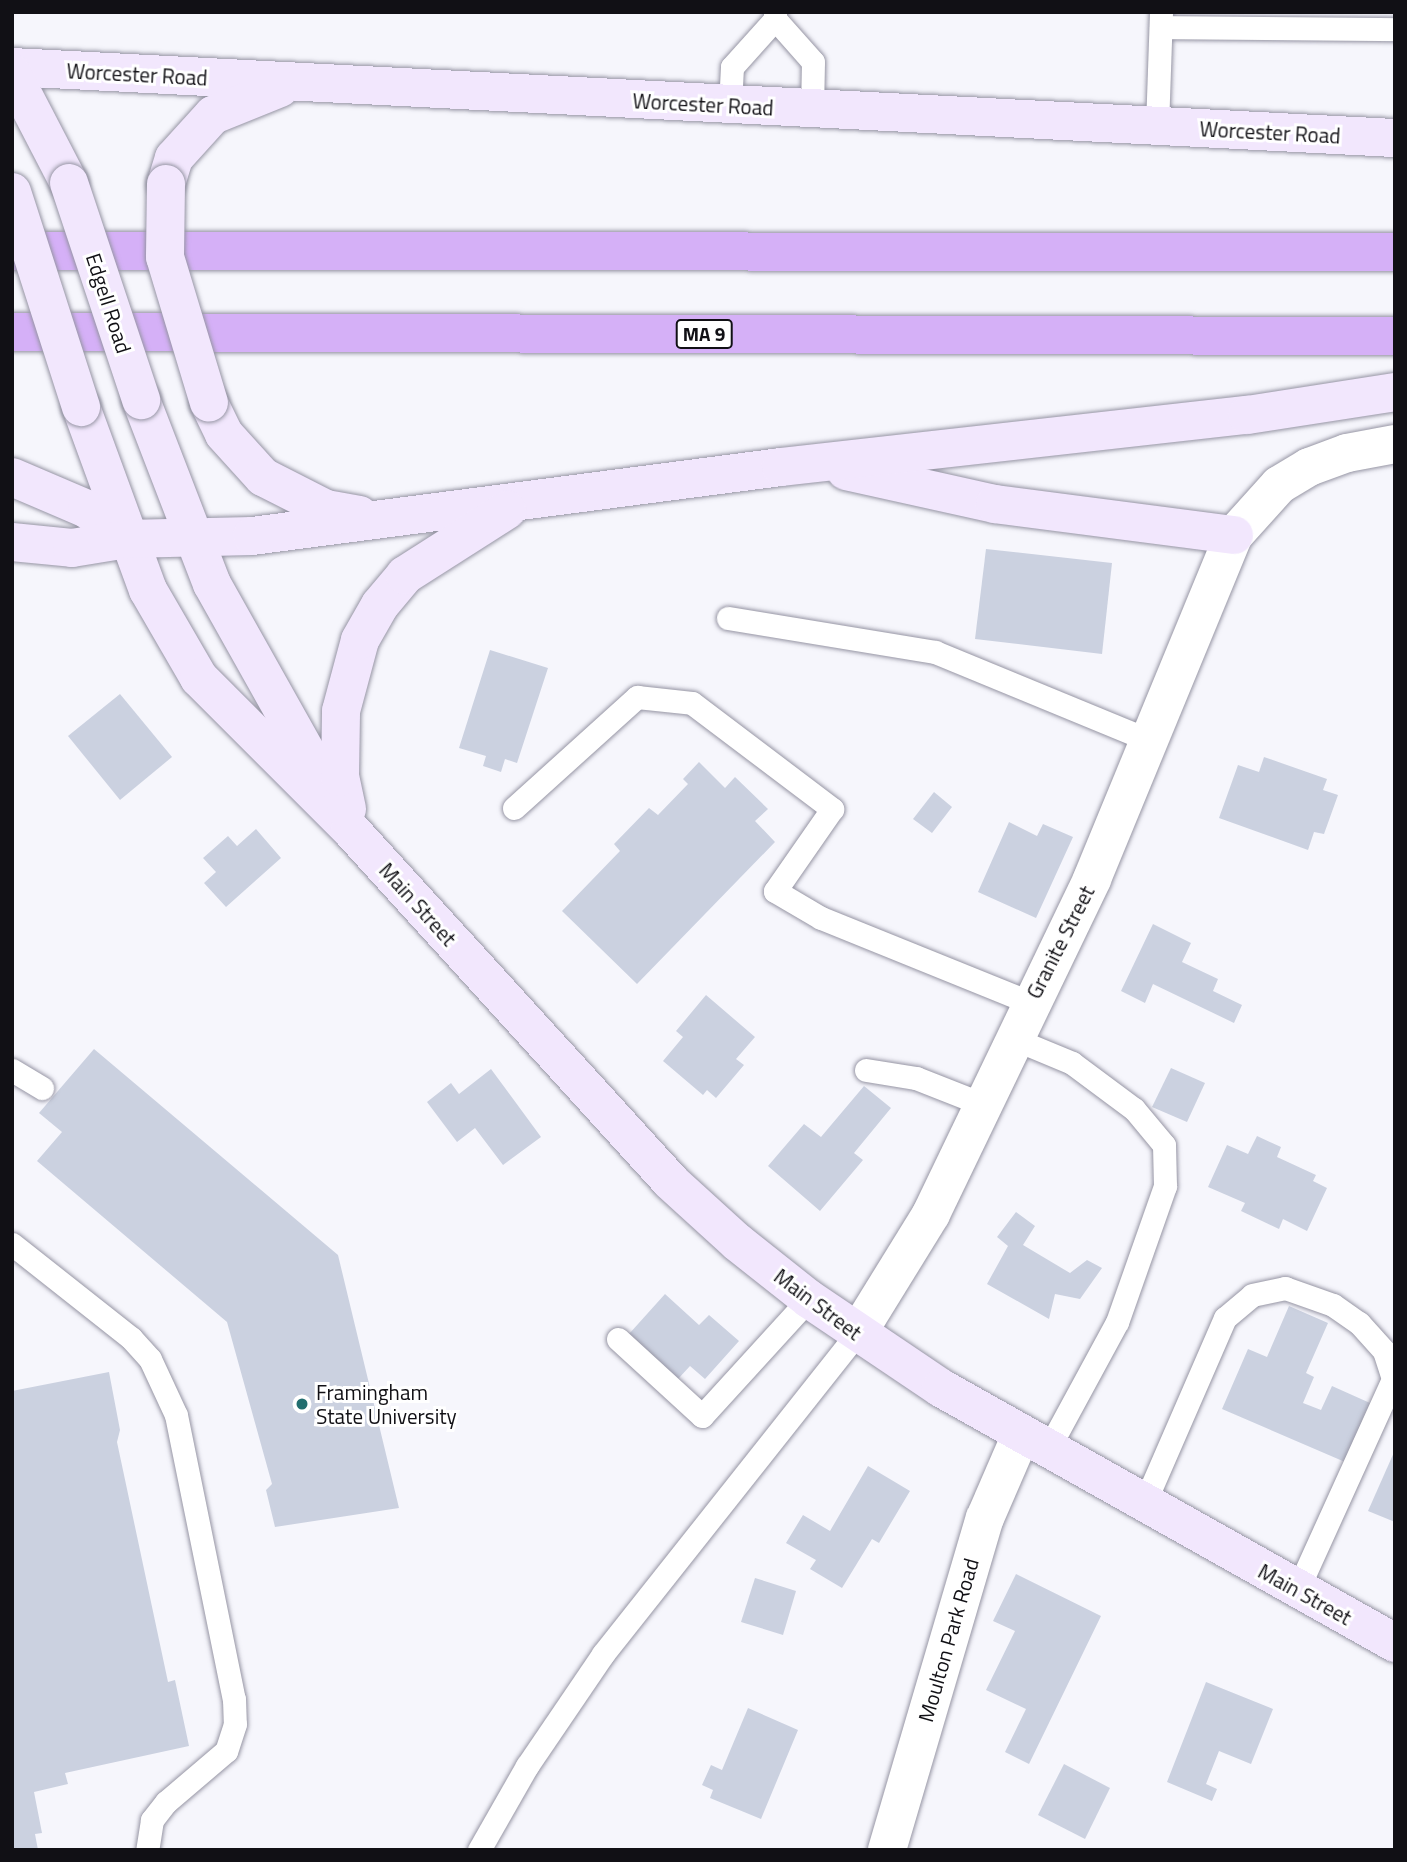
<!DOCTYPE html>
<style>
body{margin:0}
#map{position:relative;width:1407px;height:1862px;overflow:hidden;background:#f6f6fc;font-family:"Titillium Web",sans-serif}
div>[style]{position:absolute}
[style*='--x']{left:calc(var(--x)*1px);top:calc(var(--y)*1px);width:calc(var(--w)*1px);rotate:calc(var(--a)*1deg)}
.building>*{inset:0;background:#cbd1e0}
.roads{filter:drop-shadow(0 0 2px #9695a4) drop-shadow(0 0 2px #9695a4)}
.lane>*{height:23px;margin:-11.5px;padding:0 11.5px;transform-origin:11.5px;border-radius:11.5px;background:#fff}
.street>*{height:38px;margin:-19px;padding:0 19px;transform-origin:19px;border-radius:19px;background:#fff}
.secondary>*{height:38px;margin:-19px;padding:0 19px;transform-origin:19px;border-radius:19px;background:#f2e7fd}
.highway>*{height:38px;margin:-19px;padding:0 19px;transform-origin:19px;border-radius:19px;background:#d5b0f7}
.bridges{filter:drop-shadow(0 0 2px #9695a4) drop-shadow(0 0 2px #9695a4)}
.secondary-bridge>*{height:38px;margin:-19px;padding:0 19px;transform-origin:19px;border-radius:19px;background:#f2e7fd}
.dots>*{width:19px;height:19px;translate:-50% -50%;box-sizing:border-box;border:4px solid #fff;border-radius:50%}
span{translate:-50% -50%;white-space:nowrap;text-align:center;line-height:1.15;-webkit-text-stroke:6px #fff;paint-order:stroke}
.shield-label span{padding:2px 5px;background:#fff;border:2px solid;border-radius:5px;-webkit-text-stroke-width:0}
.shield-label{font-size:19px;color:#111015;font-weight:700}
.street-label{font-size:21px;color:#111015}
.poi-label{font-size:21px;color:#111015}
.left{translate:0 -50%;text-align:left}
.frame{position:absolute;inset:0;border:14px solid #111015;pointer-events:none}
</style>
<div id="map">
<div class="building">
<div style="clip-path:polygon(986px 549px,1112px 563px,1102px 654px,975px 639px)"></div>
<div style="clip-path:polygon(490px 650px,548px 668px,517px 763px,505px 759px,501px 772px,483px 766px,486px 756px,459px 748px)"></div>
<div style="clip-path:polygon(120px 694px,172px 757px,120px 800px,68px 736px)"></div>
<div style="clip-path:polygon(1264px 757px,1327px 779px,1323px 790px,1338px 795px,1324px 834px,1314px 832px,1308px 850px,1219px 818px,1238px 765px,1259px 772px)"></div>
<div style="clip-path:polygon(699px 762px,725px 788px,735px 777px,768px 809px,755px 821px,775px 842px,637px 984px,562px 911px,620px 851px,614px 844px,649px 808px,658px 815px,688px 784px,683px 779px)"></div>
<div style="clip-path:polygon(934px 792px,952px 807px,932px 833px,913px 819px)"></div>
<div style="clip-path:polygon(1009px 822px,1037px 836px,1043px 824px,1073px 837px,1036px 918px,978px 892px)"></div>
<div style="clip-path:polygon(256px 829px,281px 858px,226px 907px,204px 883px,216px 872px,203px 858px,228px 836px,237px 846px)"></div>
<div style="clip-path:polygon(1153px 924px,1191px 943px,1182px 962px,1218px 979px,1213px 991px,1242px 1005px,1234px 1023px,1153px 984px,1145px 1003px,1121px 991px)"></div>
<div style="clip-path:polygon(706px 995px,755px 1037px,736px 1059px,744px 1065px,716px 1098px,707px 1090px,703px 1095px,663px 1061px,683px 1037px,676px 1031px)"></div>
<div style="clip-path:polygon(94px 1049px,338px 1255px,399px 1508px,275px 1527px,266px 1490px,272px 1484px,227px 1322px,37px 1161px,62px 1132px,39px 1113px)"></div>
<div style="clip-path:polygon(1171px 1068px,1205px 1083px,1187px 1122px,1152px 1107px)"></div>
<div style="clip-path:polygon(491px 1069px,541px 1137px,503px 1165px,475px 1128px,457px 1142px,427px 1102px,451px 1083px,459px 1094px)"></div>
<div style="clip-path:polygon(864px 1086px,891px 1108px,854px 1153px,863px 1160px,820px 1211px,768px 1166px,804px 1124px,821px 1137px)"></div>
<div style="clip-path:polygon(1257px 1136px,1281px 1147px,1277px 1157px,1316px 1175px,1313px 1181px,1327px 1188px,1307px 1231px,1283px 1219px,1279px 1229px,1241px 1211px,1245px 1203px,1208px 1187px,1227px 1145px,1248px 1154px)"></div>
<div style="clip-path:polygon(1016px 1212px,1035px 1226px,1023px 1245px,1070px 1273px,1087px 1260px,1102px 1268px,1080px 1299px,1055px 1294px,1049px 1319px,987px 1284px,1008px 1246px,997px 1237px)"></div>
<div style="clip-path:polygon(665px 1294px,699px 1325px,709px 1315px,739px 1341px,705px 1379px,690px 1366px,678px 1379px,629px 1334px)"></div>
<div style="clip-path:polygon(1289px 1306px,1328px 1323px,1306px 1373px,1314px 1377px,1303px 1403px,1321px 1410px,1332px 1386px,1370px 1403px,1345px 1462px,1222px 1409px,1248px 1349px,1267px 1357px)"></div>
<div style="clip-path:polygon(109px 1372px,120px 1430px,117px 1442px,168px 1682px,175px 1680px,189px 1746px,65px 1773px,68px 1784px,34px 1792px,42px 1833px,35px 1834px,38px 1850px,12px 1850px,12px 1391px)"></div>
<div style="clip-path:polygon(1395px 1450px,1395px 1522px,1368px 1511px)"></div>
<div style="clip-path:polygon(868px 1466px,910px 1491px,879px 1543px,872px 1539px,842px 1588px,810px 1569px,816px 1560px,786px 1543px,803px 1515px,830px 1531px)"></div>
<div style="clip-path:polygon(1016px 1574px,1101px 1616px,1029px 1764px,1005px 1752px,1026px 1709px,986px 1690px,1015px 1631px,993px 1621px)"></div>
<div style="clip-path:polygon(755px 1578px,796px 1591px,783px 1635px,741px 1622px)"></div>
<div style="clip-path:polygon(1206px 1682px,1273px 1709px,1251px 1764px,1219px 1751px,1206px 1784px,1217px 1789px,1212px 1801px,1167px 1782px)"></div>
<div style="clip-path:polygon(748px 1708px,798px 1730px,761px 1819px,710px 1798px,713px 1790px,702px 1785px,711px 1765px,722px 1770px)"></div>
<div style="clip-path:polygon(1064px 1764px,1110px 1788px,1085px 1839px,1038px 1815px)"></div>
</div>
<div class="roads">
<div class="lane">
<div style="--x:775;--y:12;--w:7;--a:90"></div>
<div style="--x:775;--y:19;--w:57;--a:48.5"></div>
<div style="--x:813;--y:62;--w:47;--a:91.2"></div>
<div style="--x:1161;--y:27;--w:234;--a:0.5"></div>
<div style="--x:730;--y:105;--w:38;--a:-87"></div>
<div style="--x:732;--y:67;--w:64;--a:-48.1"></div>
<div style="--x:1157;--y:127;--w:115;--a:-88"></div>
<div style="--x:728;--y:618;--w:210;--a:9.3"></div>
<div style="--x:935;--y:652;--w:231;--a:22.4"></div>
<div style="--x:514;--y:808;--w:166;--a:-42.1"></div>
<div style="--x:637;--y:697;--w:55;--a:6.2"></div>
<div style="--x:692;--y:703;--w:176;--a:37.1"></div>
<div style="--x:832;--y:809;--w:100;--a:124.8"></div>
<div style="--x:775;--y:891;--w:53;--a:30.4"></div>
<div style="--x:821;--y:918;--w:224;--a:22"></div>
<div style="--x:1012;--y:1038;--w:65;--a:22.6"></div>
<div style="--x:1072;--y:1063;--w:77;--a:36.6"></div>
<div style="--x:1134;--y:1109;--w:47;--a:50.2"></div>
<div style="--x:1164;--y:1145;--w:41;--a:88.6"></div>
<div style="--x:1165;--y:1186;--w:144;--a:109.4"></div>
<div style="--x:1117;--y:1322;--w:145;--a:118.5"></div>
<div style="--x:12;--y:1070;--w:35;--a:31"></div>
<div style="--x:866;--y:1070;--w:51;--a:9.1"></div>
<div style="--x:916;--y:1078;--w:71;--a:21.5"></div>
<div style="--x:12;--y:1244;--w:152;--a:38.3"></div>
<div style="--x:131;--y:1338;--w:28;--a:48"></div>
<div style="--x:150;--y:1359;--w:62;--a:65.1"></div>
<div style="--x:176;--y:1415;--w:290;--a:78.5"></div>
<div style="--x:234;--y:1699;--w:25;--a:88"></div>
<div style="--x:235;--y:1724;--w:28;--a:108"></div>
<div style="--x:226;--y:1751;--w:79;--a:139.6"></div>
<div style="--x:166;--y:1802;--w:23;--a:128"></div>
<div style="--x:152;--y:1820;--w:30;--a:99"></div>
<div style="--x:618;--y:1339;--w:114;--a:42.5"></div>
<div style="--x:702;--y:1416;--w:159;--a:-47.6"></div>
<div style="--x:1144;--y:1504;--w:203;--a:-66.5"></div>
<div style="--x:1225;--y:1318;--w:35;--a:-40"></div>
<div style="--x:1252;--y:1295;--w:34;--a:-12"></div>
<div style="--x:1285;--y:1288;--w:51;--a:19.5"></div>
<div style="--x:1333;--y:1305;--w:32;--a:35"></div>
<div style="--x:1359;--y:1323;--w:38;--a:48"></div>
<div style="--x:1384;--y:1351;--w:29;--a:72"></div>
<div style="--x:1393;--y:1379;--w:233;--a:114.4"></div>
<div style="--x:479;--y:1850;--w:97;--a:-60.3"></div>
<div style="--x:527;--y:1766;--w:135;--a:-55.8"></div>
<div style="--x:603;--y:1654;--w:409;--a:-51.6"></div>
</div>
<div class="street">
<div style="--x:857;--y:1334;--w:141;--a:-58.3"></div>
<div style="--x:931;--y:1214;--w:372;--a:-64.3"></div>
<div style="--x:1092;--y:879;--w:372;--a:-67.6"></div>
<div style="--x:1234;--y:535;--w:67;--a:-48"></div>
<div style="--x:1279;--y:485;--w:35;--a:-31"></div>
<div style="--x:1309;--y:467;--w:40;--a:-20.2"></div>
<div style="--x:1347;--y:453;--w:49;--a:-10.6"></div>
<div style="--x:887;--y:1850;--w:346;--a:-73.6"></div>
<div style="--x:985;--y:1518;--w:90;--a:-66.6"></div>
</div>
<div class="secondary">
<div style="--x:12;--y:67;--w:1385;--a:2.94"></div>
<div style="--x:12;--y:73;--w:124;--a:62.6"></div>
<div style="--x:166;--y:184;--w:27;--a:-73"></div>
<div style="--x:174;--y:158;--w:58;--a:-47.8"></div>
<div style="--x:213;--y:115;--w:72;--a:-21.9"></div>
<div style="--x:141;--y:400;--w:197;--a:68.9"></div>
<div style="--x:212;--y:584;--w:233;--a:60.7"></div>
<div style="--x:209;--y:403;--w:34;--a:64"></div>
<div style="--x:224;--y:434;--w:58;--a:47.8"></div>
<div style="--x:263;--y:477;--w:71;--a:26.9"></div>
<div style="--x:326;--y:509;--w:34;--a:10"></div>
<div style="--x:81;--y:407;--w:195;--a:69.9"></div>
<div style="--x:148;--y:590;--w:102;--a:59.9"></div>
<div style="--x:199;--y:678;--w:214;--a:45"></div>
<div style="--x:350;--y:829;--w:476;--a:47.7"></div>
<div style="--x:670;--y:1181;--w:91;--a:42.3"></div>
<div style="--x:737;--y:1242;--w:92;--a:38.4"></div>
<div style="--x:809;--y:1299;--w:159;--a:34"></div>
<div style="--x:941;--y:1388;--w:521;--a:29.32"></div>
<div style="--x:846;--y:471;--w:153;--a:12.5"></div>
<div style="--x:995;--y:504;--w:241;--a:7.4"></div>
<div style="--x:12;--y:477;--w:82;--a:23.1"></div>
<div style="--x:87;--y:509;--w:50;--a:36.9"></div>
<div style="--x:12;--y:542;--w:60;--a:5.7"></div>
<div style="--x:72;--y:548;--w:56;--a:-9.3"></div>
<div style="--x:127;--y:539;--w:125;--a:-1.4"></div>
<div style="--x:252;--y:536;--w:533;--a:-7.43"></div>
<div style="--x:781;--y:467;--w:469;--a:-6.4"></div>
<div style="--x:1247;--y:415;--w:150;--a:-8.8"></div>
<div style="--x:347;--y:809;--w:33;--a:-102"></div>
<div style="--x:340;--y:777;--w:66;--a:-89.1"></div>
<div style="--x:341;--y:711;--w:73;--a:-75"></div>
<div style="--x:360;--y:640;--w:40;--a:-60.3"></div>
<div style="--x:380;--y:605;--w:39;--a:-50"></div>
<div style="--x:405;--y:575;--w:121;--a:-32.5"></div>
</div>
<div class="highway">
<div style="--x:12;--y:251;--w:1383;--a:0.04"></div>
<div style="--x:12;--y:332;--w:1383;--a:0.17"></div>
</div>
</div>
<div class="bridges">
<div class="secondary-bridge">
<div style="--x:69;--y:183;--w:229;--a:71.6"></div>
<div style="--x:166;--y:184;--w:73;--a:90.8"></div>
<div style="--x:165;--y:257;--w:152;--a:73.2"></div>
<div style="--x:12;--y:192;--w:226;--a:72.2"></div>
</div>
</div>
<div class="dots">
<div style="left:302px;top:1404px;background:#226e6f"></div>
</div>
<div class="shield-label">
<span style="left:704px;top:334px">MA 9</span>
</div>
<div class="street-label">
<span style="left:137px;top:74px;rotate:3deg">Worcester Road</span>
<span style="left:703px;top:104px;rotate:3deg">Worcester Road</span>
<span style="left:1270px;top:132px;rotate:3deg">Worcester Road</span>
<span style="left:109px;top:303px;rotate:72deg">Edgell Road</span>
<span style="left:418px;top:904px;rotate:48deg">Main Street</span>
<span style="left:1060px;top:942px;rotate:-63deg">Granite Street</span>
<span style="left:818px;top:1304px;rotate:37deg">Main Street</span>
<span style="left:1305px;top:1594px;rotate:29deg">Main Street</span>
<span style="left:948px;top:1640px;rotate:-74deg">Moulton Park Road</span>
</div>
<div class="poi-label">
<span class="left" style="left:316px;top:1404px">Framingham<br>State University</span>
</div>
<div class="frame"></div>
</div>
